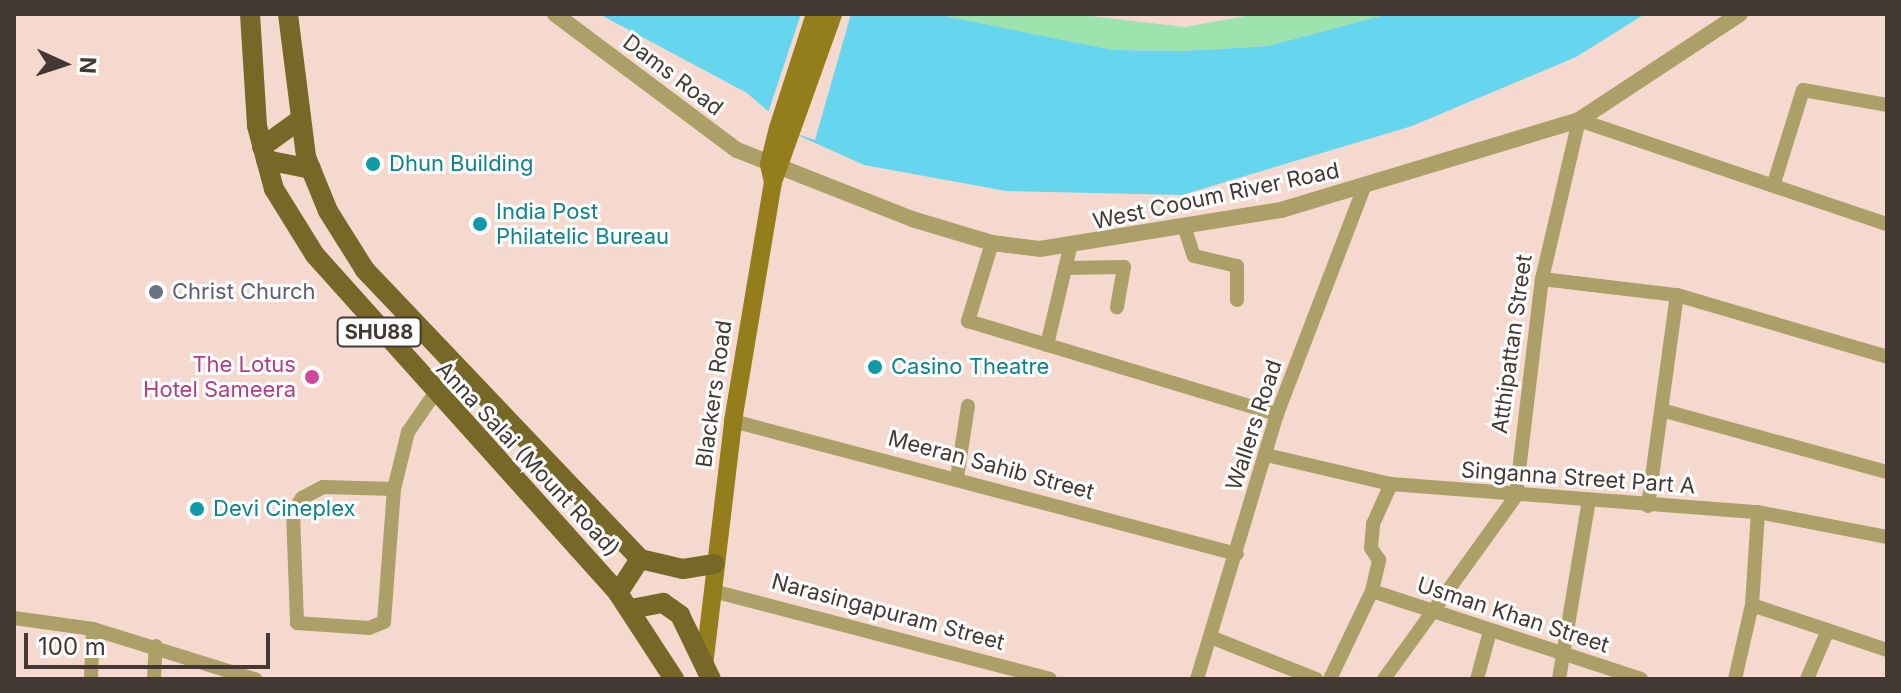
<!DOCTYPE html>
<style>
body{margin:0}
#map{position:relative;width:1901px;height:693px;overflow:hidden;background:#f6d9ce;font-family:Inter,sans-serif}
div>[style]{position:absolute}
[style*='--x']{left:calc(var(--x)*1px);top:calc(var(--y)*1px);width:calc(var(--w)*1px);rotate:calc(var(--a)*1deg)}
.green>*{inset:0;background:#9ce3ad}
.water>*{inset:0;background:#66d6ef}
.pier>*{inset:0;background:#f6d9ce}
.minor>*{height:14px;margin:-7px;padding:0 7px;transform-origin:7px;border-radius:7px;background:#ac9f68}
.tertiary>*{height:16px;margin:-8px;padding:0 8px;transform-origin:8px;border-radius:8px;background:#ac9f68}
.secondary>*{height:18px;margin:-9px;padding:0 9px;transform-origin:9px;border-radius:9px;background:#937e1b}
.primary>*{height:20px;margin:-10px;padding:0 10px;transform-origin:10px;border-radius:10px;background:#776828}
.dots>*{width:22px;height:22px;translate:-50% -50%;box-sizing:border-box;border:4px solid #fff;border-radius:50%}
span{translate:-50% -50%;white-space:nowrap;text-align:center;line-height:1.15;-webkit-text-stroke:6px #fff;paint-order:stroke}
.shield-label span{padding:2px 6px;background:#fff;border:2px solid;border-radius:6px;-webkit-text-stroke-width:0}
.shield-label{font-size:20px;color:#433833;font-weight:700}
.street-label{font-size:22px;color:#433833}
.culture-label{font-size:22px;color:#0d838f}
.left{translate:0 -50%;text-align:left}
.worship-label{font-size:22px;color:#5b616d}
.hotel-label{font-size:22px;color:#b23c85}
.right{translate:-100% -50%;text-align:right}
.frame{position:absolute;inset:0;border:16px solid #433833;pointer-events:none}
.north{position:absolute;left:24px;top:24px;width:80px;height:80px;-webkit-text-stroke:6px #fff;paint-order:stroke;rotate:93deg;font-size:22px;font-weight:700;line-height:32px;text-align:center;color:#433833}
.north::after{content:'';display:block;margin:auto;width:28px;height:36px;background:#433833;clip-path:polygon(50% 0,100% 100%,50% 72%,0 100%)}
.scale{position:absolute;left:24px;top:633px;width:246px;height:36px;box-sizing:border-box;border:4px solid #433833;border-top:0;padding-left:10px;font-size:24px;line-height:28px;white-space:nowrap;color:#433833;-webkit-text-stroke:6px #fff;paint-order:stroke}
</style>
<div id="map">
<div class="green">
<div style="clip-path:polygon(935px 14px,1073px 14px,1185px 27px,1256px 14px,1388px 14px,1268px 46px,1183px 51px,1113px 50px)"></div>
</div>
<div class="water">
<div style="clip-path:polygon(599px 14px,935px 14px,1113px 50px,1183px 51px,1268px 46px,1388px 14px,1645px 14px,1576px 57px,1412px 126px,1182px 195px,1006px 191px,864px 165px,793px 133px,747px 93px)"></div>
</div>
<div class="pier">
<div style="clip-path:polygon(801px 14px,851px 14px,815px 140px,785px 130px,768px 113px)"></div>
</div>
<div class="minor">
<div style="--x:1774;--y:183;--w:97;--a:-72.7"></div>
<div style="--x:1803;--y:90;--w:85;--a:10.1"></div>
<div style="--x:1185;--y:229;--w:28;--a:72"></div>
<div style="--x:1194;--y:256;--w:44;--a:13.1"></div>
<div style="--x:1237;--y:266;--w:34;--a:90"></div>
<div style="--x:992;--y:243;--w:82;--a:107.1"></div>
<div style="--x:968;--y:321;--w:323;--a:16.8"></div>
<div style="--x:1065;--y:268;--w:59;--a:-1"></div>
<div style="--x:1124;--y:267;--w:41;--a:99.9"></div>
<div style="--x:1542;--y:279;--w:136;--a:6.8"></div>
<div style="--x:1677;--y:295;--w:219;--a:16.4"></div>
<div style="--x:1047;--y:345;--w:100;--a:-76.7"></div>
<div style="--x:1665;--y:411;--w:230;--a:15.4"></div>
<div style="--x:733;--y:421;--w:521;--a:14.78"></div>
<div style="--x:1266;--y:455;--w:128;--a:13.1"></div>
<div style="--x:1391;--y:484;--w:368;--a:4.4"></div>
<div style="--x:1758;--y:512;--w:131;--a:11"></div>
<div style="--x:957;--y:477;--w:72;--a:-81.2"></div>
<div style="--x:394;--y:489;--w:71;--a:-178.4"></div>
<div style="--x:323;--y:487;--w:24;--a:152"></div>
<div style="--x:302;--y:498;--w:17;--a:123"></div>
<div style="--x:293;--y:512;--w:111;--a:87.9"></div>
<div style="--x:297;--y:623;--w:72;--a:4"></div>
<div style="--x:369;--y:628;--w:16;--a:-22"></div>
<div style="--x:384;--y:622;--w:133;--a:-85.7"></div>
<div style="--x:394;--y:489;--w:59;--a:-76.2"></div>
<div style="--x:408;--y:432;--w:47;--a:-55.3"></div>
<div style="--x:1648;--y:506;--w:213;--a:-82.2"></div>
<div style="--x:713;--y:591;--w:348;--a:14.6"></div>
<div style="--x:1372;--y:591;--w:283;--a:18.1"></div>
<div style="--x:1752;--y:605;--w:142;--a:18.4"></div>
<div style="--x:14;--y:618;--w:80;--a:7.9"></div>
<div style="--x:93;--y:629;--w:170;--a:17.2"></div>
<div style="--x:1213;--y:638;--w:111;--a:21.7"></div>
<div style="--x:91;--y:679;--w:50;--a:-87.7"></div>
<div style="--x:154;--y:679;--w:33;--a:-87"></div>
<div style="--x:1197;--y:679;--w:277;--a:-73.2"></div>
<div style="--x:1277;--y:414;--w:243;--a:-69"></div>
<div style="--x:1330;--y:679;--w:98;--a:-64.5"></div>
<div style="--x:1372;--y:591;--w:32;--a:-77"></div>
<div style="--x:1379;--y:560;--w:14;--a:-124"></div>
<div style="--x:1371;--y:548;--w:24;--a:-85"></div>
<div style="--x:1373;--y:524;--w:44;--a:-65.8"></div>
<div style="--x:1384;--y:679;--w:226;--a:-54.2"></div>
<div style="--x:1516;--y:496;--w:219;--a:-83.2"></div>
<div style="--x:1542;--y:279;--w:163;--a:-76.9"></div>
<div style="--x:1579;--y:120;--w:325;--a:18.7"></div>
<div style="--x:1477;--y:679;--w:46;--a:-74.7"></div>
<div style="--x:1559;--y:679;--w:176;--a:-80.5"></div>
<div style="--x:1735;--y:679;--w:76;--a:-77.1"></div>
<div style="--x:1752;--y:605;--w:93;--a:-86.3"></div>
<div style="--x:1807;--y:679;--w:53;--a:-66.8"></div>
</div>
<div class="tertiary">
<div style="--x:555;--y:14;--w:227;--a:36.8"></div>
<div style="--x:737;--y:150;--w:188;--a:21.5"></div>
<div style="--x:912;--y:219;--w:84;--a:16.7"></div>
<div style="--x:992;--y:243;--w:48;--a:7.1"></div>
<div style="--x:1040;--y:249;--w:244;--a:-9.2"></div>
<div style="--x:1281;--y:210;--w:311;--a:-16.8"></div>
<div style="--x:1579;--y:120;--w:193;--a:-33.4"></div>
</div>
<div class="secondary">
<div style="--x:773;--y:182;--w:18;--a:-103"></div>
<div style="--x:769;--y:164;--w:37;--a:-76"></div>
<div style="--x:778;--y:128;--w:120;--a:-72"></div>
<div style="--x:704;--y:666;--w:247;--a:-83.2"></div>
<div style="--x:733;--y:421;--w:242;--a:-80.5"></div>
<div style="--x:773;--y:182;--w:178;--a:-70.3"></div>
</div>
<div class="primary">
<div style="--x:250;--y:14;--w:112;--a:86.4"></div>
<div style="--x:257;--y:126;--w:65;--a:74.9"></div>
<div style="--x:274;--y:189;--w:78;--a:58.2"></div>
<div style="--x:315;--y:255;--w:454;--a:48.1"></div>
<div style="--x:618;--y:593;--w:103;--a:56.9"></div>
<div style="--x:288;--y:14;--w:144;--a:82.8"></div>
<div style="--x:306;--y:157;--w:58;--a:67.8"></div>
<div style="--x:328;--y:211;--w:70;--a:57.9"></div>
<div style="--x:365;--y:270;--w:399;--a:46.4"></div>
<div style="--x:640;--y:559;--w:44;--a:13.1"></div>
<div style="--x:683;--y:569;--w:32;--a:-9"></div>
<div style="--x:262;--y:147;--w:44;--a:-35.8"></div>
<div style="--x:266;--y:160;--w:46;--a:11.3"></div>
<div style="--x:618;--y:593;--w:40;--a:-57.1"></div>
<div style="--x:631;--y:609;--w:33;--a:-11"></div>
<div style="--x:663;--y:603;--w:21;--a:35"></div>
<div style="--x:680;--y:615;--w:71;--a:64.2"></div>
</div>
<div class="dots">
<div style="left:373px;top:164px;background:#0f9aa8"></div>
<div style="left:480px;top:224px;background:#0f9aa8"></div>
<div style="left:156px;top:292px;background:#6b7280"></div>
<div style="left:875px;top:367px;background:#0f9aa8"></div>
<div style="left:312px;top:377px;background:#d1479c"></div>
<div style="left:197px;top:509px;background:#0f9aa8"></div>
</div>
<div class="shield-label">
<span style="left:379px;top:332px">SHU88</span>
</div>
<div class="street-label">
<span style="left:673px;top:75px;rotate:37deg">Dams Road</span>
<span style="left:1216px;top:196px;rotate:-12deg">West Cooum River Road</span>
<span style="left:1512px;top:344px;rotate:-82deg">Atthipattan Street</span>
<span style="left:714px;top:394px;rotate:-82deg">Blackers Road</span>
<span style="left:1254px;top:425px;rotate:-72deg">Wallers Road</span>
<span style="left:528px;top:459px;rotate:47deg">Anna Salai (Mount Road)</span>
<span style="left:991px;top:465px;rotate:15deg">Meeran Sahib Street</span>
<span style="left:1578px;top:478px;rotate:4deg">Singanna Street Part A</span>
<span style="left:888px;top:612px;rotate:15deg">Narasingapuram Street</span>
<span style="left:1513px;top:615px;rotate:18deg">Usman Khan Street</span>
</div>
<div class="culture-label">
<span class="left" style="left:389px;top:164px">Dhun Building</span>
<span class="left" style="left:496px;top:224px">India Post<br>Philatelic Bureau</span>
<span class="left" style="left:891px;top:367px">Casino Theatre</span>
<span class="left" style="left:213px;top:509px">Devi Cineplex</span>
</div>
<div class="worship-label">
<span class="left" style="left:172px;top:292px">Christ Church</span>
</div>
<div class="hotel-label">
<span class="right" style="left:296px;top:377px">The Lotus<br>Hotel Sameera</span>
</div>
<div class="frame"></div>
<div class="north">N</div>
<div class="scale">100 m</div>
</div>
